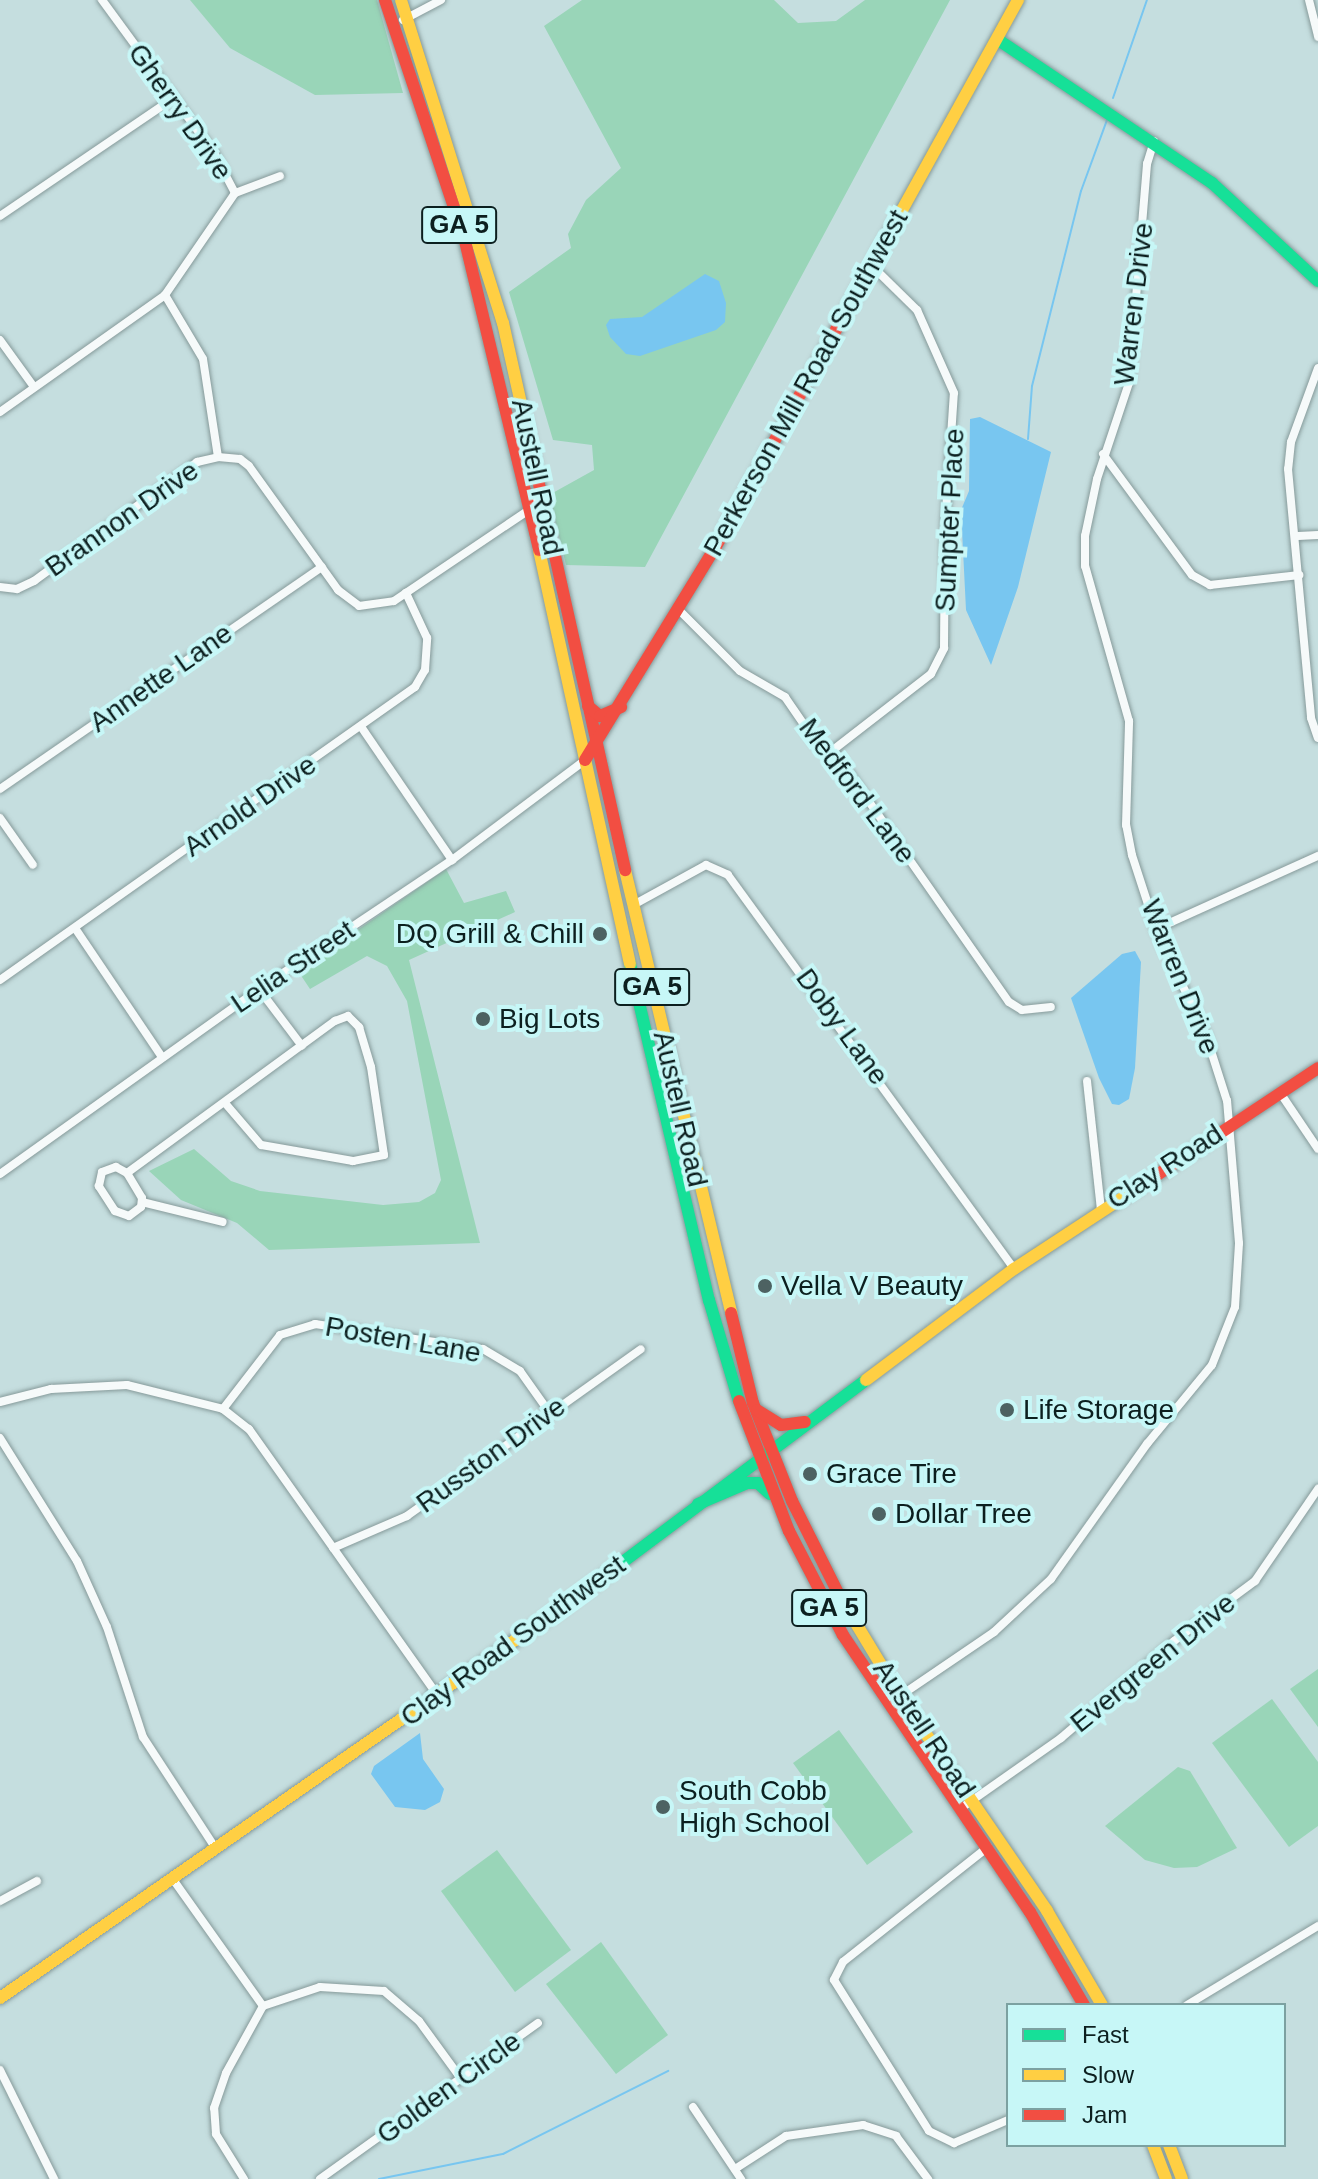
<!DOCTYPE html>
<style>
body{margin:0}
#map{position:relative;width:1318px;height:2179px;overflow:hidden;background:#c5dedf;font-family:Arial,sans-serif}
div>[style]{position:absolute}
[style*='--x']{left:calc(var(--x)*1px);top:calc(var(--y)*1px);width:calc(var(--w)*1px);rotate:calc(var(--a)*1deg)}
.green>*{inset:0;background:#99d5b8}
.water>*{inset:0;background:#78c6f0}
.stream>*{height:2px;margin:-1px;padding:0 1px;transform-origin:1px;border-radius:1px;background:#78c6f0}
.roads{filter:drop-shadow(0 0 2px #869a9a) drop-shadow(0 0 2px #869a9a)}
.street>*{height:8px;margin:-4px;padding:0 4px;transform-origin:4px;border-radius:4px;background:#f6fafa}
.fast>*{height:12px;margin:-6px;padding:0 6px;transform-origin:6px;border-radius:6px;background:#16e098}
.slow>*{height:12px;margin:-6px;padding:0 6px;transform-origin:6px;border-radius:6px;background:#ffcf43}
.jam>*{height:12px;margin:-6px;padding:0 6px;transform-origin:6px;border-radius:6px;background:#f24e42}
.dots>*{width:22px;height:22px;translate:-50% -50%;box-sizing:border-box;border:4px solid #c7f7f7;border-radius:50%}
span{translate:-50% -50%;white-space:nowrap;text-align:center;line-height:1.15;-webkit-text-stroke:8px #c7f7f7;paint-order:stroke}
.shield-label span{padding:2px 6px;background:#c7f7f7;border:2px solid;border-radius:6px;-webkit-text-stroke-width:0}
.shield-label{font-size:26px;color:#0c1f1f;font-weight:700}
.street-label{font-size:28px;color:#0c1f1f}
.poi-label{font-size:28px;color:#0c1f1f}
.right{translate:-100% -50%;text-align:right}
.left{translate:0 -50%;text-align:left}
.legend{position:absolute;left:1006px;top:2003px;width:280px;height:144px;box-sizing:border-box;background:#c7f7f7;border:2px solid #7ca1a1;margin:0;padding:10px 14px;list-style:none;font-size:24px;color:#0c1f1f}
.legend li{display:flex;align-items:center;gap:16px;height:40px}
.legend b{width:40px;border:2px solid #7ca1a1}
</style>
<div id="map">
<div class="green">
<div style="clip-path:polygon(190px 0,377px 0,403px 93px,315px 95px,230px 48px)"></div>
<div style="clip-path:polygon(582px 0,774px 0,798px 23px,836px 21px,865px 0,950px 0,645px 567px,566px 565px,549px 495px,594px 470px,592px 445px,553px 440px,509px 292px,571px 248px,568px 234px,586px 200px,621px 168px,544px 26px)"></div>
<div style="clip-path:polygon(446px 869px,464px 903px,506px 891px,515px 912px,409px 960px,480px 1243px,269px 1250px,237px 1223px,181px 1200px,149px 1171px,194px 1149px,231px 1181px,260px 1191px,383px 1205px,419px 1202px,435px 1193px,441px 1180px,407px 1001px,387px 966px,367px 956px,310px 989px,298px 971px)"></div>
<div style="clip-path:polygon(1318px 1669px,1318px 1727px,1290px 1689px)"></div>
<div style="clip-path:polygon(1272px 1699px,1318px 1762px,1318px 1826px,1289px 1847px,1212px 1743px)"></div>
<div style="clip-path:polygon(839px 1730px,913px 1832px,867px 1865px,793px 1763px)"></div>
<div style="clip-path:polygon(1178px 1767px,1190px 1771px,1237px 1848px,1197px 1867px,1174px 1868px,1145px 1860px,1105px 1826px)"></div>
<div style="clip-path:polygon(497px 1850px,571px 1950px,515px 1992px,441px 1891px)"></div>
<div style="clip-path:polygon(601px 1942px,668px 2035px,616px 2074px,546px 1984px)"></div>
</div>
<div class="water">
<div style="clip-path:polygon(705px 274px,719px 281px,726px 303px,725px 322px,716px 330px,640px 356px,626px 354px,610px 337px,606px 325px,610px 319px,642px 317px)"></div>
<div style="clip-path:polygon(980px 417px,1051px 452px,1018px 587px,991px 665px,966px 610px,961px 510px,969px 491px,970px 419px)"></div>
<div style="clip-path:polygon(1135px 951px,1141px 962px,1135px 1068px,1129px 1099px,1119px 1105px,1112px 1104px,1099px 1078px,1071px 998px,1122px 954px)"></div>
<div style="clip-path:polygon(420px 1733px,423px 1759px,444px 1789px,440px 1802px,425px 1810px,395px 1807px,371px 1774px,374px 1766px)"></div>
</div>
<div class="stream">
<div style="--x:1113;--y:98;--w:104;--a:-70.9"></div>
<div style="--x:1028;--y:439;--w:53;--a:-85.7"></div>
<div style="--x:1032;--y:386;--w:201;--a:-75.9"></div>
<div style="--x:1081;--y:191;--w:76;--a:-69.9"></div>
<div style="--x:379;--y:2179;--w:126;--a:-11.4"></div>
<div style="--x:503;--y:2154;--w:185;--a:-26.7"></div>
</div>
<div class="roads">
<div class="street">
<div style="--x:1309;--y:0;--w:38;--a:76"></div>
<div style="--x:403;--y:20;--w:43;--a:-27.8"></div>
<div style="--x:235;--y:193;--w:48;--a:-20.7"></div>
<div style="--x:0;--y:216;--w:208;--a:-34.2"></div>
<div style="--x:165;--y:295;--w:74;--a:59.3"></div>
<div style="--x:203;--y:359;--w:99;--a:81.3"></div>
<div style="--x:0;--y:340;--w:58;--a:54.1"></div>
<div style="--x:1318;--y:368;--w:79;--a:110"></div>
<div style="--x:1291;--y:442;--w:27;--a:96"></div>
<div style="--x:1288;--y:469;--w:250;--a:84.7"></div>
<div style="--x:1311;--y:718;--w:21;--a:71"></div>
<div style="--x:0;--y:412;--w:202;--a:-35.3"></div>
<div style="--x:165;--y:295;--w:124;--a:-55.5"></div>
<div style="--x:235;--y:193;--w:45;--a:-117.7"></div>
<div style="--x:214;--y:153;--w:190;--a:-126.2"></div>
<div style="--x:1103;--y:454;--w:150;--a:53.7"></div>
<div style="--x:1192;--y:575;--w:21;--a:29"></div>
<div style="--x:1210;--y:585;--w:90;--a:-6.4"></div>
<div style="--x:1298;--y:536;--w:20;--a:-3"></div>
<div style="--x:0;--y:587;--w:17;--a:7"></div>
<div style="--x:17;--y:589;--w:19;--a:-25"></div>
<div style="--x:34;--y:581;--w:202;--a:-36.1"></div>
<div style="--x:197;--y:462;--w:22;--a:-13"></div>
<div style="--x:218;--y:457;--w:22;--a:5"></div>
<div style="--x:240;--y:459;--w:11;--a:38"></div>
<div style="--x:249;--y:466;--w:153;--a:54.3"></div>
<div style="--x:338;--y:590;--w:26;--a:37"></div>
<div style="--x:359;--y:606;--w:35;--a:-8"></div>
<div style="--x:394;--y:601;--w:163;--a:-34"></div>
<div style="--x:529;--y:510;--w:18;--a:-49"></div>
<div style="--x:679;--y:610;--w:86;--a:45"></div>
<div style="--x:740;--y:671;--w:52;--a:30"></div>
<div style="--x:785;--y:697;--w:58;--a:55.5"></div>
<div style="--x:818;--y:745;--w:16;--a:18"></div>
<div style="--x:833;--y:750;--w:307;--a:55.1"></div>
<div style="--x:1009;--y:1002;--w:15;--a:32"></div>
<div style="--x:1022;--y:1010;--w:29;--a:-6"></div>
<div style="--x:362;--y:728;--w:160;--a:55.7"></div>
<div style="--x:833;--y:750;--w:124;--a:-37.8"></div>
<div style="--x:931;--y:674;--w:29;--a:-63"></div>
<div style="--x:944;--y:648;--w:121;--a:-89.5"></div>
<div style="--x:945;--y:527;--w:134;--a:-86.2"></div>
<div style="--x:954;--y:393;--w:91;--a:-114"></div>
<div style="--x:917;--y:310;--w:63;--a:-135.6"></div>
<div style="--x:0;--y:789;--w:391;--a:-34.6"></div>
<div style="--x:0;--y:818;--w:57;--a:54.9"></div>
<div style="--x:635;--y:904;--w:81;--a:-28.8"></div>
<div style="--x:706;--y:865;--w:24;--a:24"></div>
<div style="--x:728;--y:875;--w:487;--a:54"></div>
<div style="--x:75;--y:928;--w:156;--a:56"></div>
<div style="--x:1156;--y:929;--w:178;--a:-24.3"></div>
<div style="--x:0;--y:980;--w:508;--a:-35.22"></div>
<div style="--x:415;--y:687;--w:20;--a:-60"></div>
<div style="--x:425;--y:670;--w:32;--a:-86"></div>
<div style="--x:427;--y:638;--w:50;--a:-115"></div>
<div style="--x:259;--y:989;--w:71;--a:53"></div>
<div style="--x:1087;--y:1081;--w:129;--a:83.8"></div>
<div style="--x:1281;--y:1094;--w:66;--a:56.1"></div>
<div style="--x:116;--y:1167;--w:13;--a:29"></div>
<div style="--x:127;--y:1173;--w:29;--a:59"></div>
<div style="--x:142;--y:1198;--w:9;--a:96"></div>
<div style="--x:141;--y:1207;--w:15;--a:143"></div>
<div style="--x:129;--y:1216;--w:15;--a:-160"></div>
<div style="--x:115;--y:1211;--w:30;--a:-123"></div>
<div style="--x:99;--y:1186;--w:14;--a:-78"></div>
<div style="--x:102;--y:1172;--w:15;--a:-20"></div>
<div style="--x:127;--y:1173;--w:258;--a:-36.2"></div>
<div style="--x:335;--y:1021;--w:14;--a:-21"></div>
<div style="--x:348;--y:1016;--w:16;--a:45"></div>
<div style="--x:359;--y:1027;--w:42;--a:73.3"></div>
<div style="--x:371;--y:1067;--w:89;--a:81.6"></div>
<div style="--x:384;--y:1155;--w:32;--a:169"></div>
<div style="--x:353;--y:1161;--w:93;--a:-170.1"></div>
<div style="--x:261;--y:1145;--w:55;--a:-130.6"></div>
<div style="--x:0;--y:1174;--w:318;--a:-35.5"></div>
<div style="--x:259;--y:989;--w:232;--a:-33.8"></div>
<div style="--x:452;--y:860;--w:166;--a:-36.9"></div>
<div style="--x:142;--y:1202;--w:83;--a:13.9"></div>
<div style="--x:0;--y:1402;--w:53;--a:-14.3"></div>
<div style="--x:51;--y:1389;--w:76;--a:-3"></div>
<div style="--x:127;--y:1385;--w:99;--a:14"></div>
<div style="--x:223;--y:1409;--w:33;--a:38"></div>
<div style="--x:249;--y:1429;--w:327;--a:54.7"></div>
<div style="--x:223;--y:1409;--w:93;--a:-52.4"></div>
<div style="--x:280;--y:1335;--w:37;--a:-17"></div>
<div style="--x:315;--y:1324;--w:170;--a:8.5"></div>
<div style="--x:483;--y:1349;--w:43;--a:30.7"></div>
<div style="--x:520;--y:1371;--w:50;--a:54.7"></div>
<div style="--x:0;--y:1438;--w:145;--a:58"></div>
<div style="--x:77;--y:1561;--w:72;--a:65.6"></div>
<div style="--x:107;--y:1627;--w:116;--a:71.9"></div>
<div style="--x:143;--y:1737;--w:134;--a:56.9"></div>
<div style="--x:333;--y:1548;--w:81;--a:-23.4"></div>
<div style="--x:407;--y:1516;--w:287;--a:-35.5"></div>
<div style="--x:900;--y:1696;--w:114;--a:-34.2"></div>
<div style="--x:994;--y:1632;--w:78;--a:-42.9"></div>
<div style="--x:1051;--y:1579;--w:166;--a:-54.6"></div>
<div style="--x:1147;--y:1444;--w:102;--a:-50.6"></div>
<div style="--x:1212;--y:1365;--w:62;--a:-68.4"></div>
<div style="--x:1235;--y:1307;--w:64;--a:-86.4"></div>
<div style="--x:1239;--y:1243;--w:143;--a:-94.8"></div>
<div style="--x:1227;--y:1101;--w:69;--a:-107.7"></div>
<div style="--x:1206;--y:1035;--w:117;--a:-115.3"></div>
<div style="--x:1156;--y:929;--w:78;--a:-108"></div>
<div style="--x:1132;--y:855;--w:31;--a:-101"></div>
<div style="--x:1126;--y:825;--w:104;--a:-88.3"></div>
<div style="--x:1129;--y:721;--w:161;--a:-105.8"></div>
<div style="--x:1085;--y:566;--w:30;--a:-90"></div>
<div style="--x:1085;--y:536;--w:58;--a:-78.1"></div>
<div style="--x:1097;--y:479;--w:101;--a:-71.6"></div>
<div style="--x:1129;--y:383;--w:220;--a:-85.3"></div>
<div style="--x:1147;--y:164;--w:24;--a:-73"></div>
<div style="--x:960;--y:1809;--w:123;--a:-35.1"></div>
<div style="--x:1061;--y:1738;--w:149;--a:-40.6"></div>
<div style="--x:1174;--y:1641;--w:101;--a:-36.5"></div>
<div style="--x:1255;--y:1581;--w:112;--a:-55.6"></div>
<div style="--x:988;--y:1847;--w:185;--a:141.6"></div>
<div style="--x:843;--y:1962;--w:20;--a:117"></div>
<div style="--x:834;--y:1980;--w:178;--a:57.8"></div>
<div style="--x:929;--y:2131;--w:28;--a:26"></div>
<div style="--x:954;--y:2143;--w:59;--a:-23.1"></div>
<div style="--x:172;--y:1878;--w:157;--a:54.6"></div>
<div style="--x:0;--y:1901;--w:42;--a:-28.4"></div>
<div style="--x:1187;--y:2005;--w:153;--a:-31.1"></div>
<div style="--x:263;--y:2006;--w:60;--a:-18.4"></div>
<div style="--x:320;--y:1987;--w:64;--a:3.6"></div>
<div style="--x:384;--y:1991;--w:46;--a:40.6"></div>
<div style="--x:419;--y:2021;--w:73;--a:53.9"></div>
<div style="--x:0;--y:2070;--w:122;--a:63.6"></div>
<div style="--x:693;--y:2107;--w:87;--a:56.3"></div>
<div style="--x:735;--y:2169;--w:61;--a:-32.9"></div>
<div style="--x:786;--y:2136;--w:78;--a:-8.1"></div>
<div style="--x:863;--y:2125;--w:35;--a:18"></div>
<div style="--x:896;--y:2136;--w:54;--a:53.3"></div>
<div style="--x:244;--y:2179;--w:53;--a:-121.9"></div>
<div style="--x:216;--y:2134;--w:26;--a:-94"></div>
<div style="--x:214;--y:2108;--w:37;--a:-71"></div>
<div style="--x:226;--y:2073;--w:77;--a:-61.1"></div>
<div style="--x:320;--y:2179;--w:268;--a:-35.6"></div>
</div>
<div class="fast">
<div style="--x:997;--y:39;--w:259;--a:33.8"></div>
<div style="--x:1212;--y:183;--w:144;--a:42.8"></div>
<div style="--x:630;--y:964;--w:345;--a:76.8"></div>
<div style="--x:709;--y:1300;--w:105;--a:73.5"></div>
<div style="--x:698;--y:1504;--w:53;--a:-23.2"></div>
<div style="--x:747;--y:1483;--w:11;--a:0"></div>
<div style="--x:758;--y:1483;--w:16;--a:43"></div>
<div style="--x:564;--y:1606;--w:377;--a:-36.8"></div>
</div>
<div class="slow">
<div style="--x:401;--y:0;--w:339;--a:72.5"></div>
<div style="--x:503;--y:323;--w:115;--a:77.4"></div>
<div style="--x:880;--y:250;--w:286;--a:-61.1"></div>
<div style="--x:539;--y:550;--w:424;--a:77.6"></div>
<div style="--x:625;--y:870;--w:456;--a:76.5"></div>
<div style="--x:866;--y:1380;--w:185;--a:-36.9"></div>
<div style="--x:1014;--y:1269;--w:149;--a:-33.3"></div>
<div style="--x:840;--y:1597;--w:116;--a:58.8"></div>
<div style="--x:900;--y:1696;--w:260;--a:55.6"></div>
<div style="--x:1047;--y:1911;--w:109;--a:59.7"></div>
<div style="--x:0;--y:1998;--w:687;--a:-34.8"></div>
<div style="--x:1153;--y:2145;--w:36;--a:69"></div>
<div style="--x:1169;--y:2145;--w:36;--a:69"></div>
</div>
<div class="jam">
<div style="--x:385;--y:0;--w:250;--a:71.6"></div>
<div style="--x:464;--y:237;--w:322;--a:76.5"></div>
<div style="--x:528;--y:435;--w:446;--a:77.4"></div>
<div style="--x:588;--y:706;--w:16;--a:40"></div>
<div style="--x:600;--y:716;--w:23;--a:-23"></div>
<div style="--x:585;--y:760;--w:249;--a:-58.5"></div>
<div style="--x:715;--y:548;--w:341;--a:-61"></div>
<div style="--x:1139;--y:1187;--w:215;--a:-33.6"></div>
<div style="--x:731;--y:1313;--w:93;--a:76.3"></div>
<div style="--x:753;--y:1403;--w:105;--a:68.3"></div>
<div style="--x:792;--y:1501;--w:107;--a:63.4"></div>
<div style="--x:739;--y:1401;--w:139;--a:69"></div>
<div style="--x:789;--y:1531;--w:117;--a:62.6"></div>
<div style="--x:843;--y:1635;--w:334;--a:56"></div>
<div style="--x:1030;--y:1912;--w:108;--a:59.9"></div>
<div style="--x:757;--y:1410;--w:28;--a:32"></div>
<div style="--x:781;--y:1425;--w:24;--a:-7"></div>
</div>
</div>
<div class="dots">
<div style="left:600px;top:934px;background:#4d6262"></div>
<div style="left:483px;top:1019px;background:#4d6262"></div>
<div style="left:765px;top:1286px;background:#4d6262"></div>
<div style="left:1007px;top:1410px;background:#4d6262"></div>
<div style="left:810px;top:1474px;background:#4d6262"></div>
<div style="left:879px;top:1514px;background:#4d6262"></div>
<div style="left:663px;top:1807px;background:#4d6262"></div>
</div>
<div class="shield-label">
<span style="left:459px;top:225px">GA 5</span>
<span style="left:652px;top:987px">GA 5</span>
<span style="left:829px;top:1608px">GA 5</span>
</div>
<div class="street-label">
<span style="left:180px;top:112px;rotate:55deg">Gherry Drive</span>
<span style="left:1134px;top:304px;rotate:-83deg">Warren Drive</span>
<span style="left:806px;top:383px;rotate:-61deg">Perkerson Mill Road Southwest</span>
<span style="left:537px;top:477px;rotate:78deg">Austell Road</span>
<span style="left:122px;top:519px;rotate:-35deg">Brannon Drive</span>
<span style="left:950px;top:520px;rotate:-87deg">Sumpter Place</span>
<span style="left:161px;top:678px;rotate:-35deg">Annette Lane</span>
<span style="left:857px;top:791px;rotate:53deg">Medford Lane</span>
<span style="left:250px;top:806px;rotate:-35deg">Arnold Drive</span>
<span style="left:293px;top:967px;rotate:-34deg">Lelia Street</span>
<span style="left:1180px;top:977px;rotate:68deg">Warren Drive</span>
<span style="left:842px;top:1027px;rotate:54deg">Doby Lane</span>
<span style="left:680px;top:1109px;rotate:77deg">Austell Road</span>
<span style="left:1165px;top:1167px;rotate:-33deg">Clay Road</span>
<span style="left:403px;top:1340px;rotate:10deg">Posten Lane</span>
<span style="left:491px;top:1455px;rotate:-36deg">Russton Drive</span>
<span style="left:513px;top:1641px;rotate:-36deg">Clay Road Southwest</span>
<span style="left:1153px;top:1663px;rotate:-39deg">Evergreen Drive</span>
<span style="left:924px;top:1729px;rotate:56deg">Austell Road</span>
<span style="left:449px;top:2088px;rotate:-36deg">Golden Circle</span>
</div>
<div class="poi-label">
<span class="right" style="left:584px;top:934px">DQ Grill &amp; Chill</span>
<span class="left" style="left:499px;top:1019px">Big Lots</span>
<span class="left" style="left:781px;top:1286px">Vella V Beauty</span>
<span class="left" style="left:1023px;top:1410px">Life Storage</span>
<span class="left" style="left:826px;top:1474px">Grace Tire</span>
<span class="left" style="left:895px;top:1514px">Dollar Tree</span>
<span class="left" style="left:679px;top:1807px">South Cobb<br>High School</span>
</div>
<ul class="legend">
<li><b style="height:10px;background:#16e098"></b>Fast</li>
<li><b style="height:10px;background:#ffcf43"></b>Slow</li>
<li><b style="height:10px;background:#f24e42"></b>Jam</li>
</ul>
</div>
